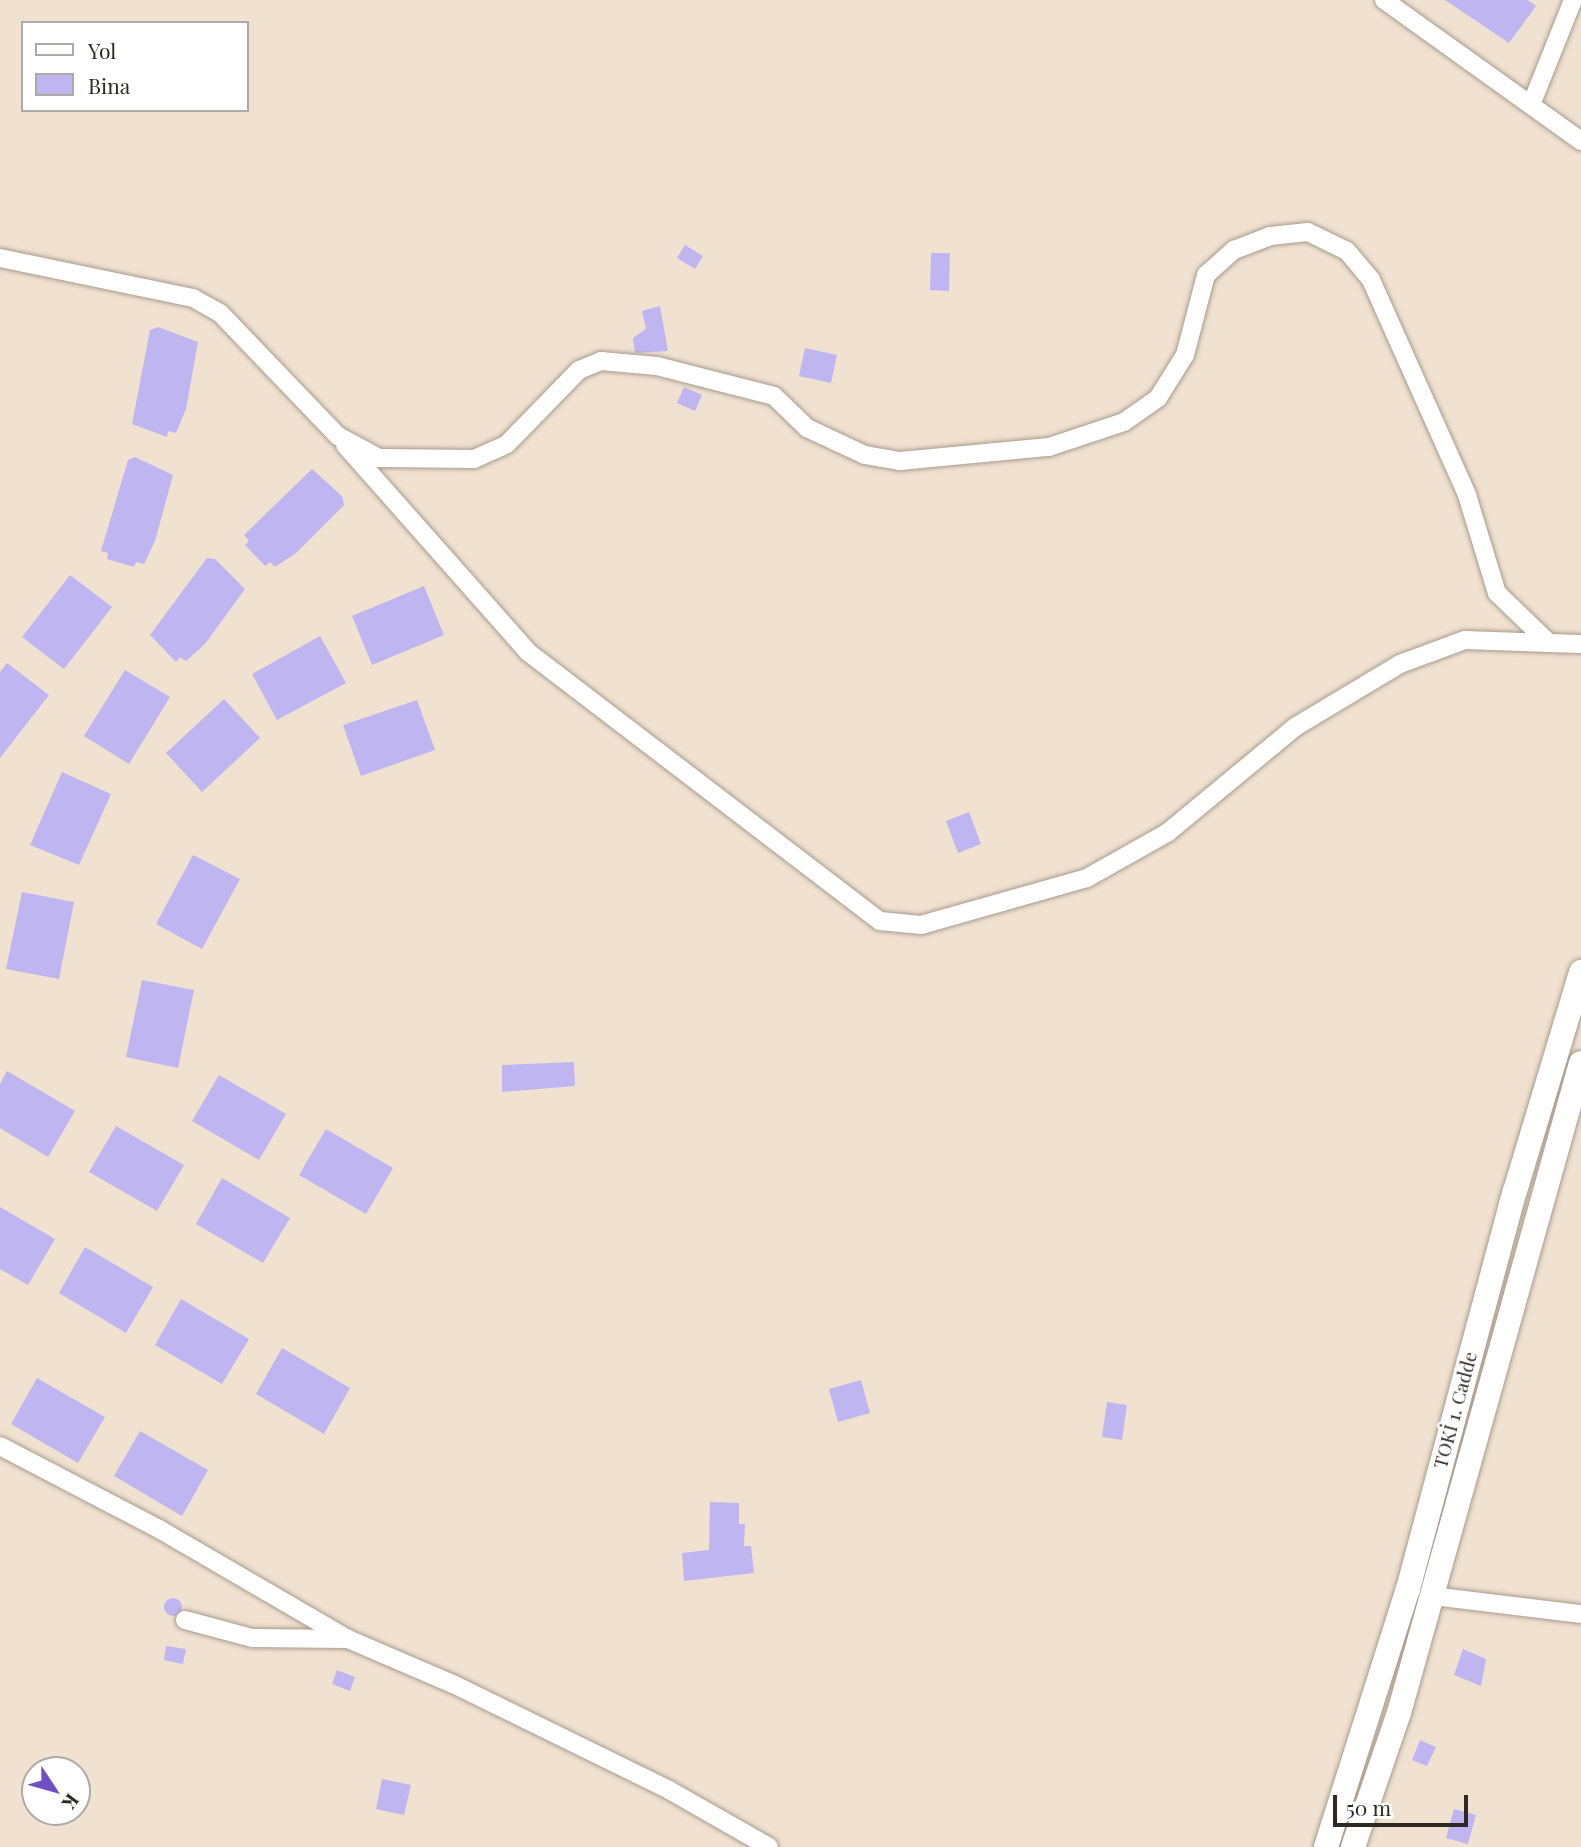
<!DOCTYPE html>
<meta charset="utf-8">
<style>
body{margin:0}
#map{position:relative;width:1581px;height:1847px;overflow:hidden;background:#f0e1d1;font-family:"Playfair Display",serif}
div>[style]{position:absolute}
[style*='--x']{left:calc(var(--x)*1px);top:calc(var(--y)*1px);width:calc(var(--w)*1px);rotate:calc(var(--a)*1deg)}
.building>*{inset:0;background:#bfb6f1}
.round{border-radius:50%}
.roads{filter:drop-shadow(0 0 2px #a99b8c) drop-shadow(0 0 2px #a99b8c)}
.minor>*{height:18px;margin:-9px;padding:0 9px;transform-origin:9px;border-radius:9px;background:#fff}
.secondary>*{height:24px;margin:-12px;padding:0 12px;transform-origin:12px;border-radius:12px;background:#fff}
span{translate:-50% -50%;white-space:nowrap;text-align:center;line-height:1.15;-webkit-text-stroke:5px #fff;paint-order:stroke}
.street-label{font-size:19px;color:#2f2923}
.legend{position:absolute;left:21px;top:21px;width:228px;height:91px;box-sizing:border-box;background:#fff;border:2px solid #aca9a7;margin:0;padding:9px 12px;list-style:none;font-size:21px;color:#2f2923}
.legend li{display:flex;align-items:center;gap:14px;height:35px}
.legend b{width:35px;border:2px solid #aca9a7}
.north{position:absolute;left:21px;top:1756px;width:70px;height:70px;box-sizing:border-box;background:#fff;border:2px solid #aca9a7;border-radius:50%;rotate:126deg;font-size:19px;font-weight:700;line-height:28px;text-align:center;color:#2f2923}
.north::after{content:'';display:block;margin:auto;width:24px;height:32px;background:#6f4ec8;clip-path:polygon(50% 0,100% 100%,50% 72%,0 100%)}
.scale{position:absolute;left:1333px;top:1795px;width:135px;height:32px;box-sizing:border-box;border:4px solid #2f2923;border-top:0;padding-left:9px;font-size:21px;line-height:24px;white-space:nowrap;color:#2f2923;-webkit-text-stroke:5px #fff;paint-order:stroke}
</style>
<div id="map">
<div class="building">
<div style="clip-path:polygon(1445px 0,1528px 0,1536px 6px,1509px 43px)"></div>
<div style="clip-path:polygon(685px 245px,703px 256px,695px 269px,677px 258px)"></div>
<div style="clip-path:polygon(931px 253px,950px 253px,949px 291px,930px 290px)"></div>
<div style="clip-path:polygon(660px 306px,668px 351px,635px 353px,633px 338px,646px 329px,642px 311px)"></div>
<div style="clip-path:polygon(158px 327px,198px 342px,186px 409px,176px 433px,168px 431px,167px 437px,132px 424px,150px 330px)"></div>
<div style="clip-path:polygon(805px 348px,837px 355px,831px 383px,799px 376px)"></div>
<div style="clip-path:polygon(684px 387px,702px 395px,695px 411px,677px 403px)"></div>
<div style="clip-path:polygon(135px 457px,173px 475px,155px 541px,144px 564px,136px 562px,134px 567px,107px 559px,108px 553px,101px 551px,128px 460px)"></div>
<div style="clip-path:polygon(312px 469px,342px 496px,344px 505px,296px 553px,275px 567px,270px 562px,265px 566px,245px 545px,249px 541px,244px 535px)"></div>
<div style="clip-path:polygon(207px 558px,215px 559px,245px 589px,205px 644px,186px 661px,180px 657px,176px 662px,150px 635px)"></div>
<div style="clip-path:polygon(70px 575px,112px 607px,64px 669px,22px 637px)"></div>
<div style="clip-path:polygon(424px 586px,444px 635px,372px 665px,352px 616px)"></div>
<div style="clip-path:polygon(320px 636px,346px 683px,277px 720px,252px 674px)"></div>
<div style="clip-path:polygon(7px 663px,49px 695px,0 758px,0 672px)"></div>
<div style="clip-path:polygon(125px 670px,170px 697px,129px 764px,84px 736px)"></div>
<div style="clip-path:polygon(224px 699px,260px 738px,202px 792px,166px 753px)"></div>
<div style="clip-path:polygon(417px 700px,435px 750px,361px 776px,343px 725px)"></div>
<div style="clip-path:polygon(62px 772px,111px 794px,79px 865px,30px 845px)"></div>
<div style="clip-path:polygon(969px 812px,981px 844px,958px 853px,946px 821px)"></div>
<div style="clip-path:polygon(193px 855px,240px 879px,202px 949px,156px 924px)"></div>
<div style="clip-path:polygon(22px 892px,74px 902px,59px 979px,6px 969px)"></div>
<div style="clip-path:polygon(142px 980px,194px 990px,178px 1068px,126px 1057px)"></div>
<div style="clip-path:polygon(574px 1062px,575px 1086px,502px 1092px,502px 1065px)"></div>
<div style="clip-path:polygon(7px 1071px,75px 1111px,48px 1157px,0 1128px,0 1084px)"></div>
<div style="clip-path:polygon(219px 1075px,286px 1114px,259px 1160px,192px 1121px)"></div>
<div style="clip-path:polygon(116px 1126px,184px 1165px,157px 1211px,89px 1172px)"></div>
<div style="clip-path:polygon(326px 1129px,393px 1168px,366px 1214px,299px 1175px)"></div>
<div style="clip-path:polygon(222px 1178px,290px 1218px,263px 1263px,196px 1224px)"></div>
<div style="clip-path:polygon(0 1207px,55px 1239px,28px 1285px,0 1269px)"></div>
<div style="clip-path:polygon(85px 1247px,153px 1287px,126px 1333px,59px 1293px)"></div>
<div style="clip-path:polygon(181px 1299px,249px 1339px,222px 1384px,155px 1345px)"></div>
<div style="clip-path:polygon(282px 1348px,350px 1388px,324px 1434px,256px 1394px)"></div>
<div style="clip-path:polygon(37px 1378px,105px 1417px,78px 1463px,11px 1424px)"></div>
<div style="clip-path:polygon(861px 1380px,870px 1413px,838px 1422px,829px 1389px)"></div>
<div style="clip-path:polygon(1107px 1402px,1127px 1405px,1122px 1440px,1102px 1437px)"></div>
<div style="clip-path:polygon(140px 1431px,208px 1470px,182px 1516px,114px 1476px)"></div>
<div style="clip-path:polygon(710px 1502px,739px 1503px,739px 1524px,745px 1524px,744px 1546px,751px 1546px,754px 1573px,684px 1581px,682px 1553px,709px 1550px)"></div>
<div class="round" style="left:164px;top:1598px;width:18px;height:18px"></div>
<div style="clip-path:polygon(166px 1646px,186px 1649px,183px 1664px,164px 1660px)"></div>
<div style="clip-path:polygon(1463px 1649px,1486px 1659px,1481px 1686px,1454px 1675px)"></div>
<div style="clip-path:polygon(337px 1670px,355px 1677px,350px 1691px,332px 1684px)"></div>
<div style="clip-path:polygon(1420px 1740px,1436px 1747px,1427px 1766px,1412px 1760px)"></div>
<div style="clip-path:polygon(382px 1779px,411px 1785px,404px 1815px,376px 1809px)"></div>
<div style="clip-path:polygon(1454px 1809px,1476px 1815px,1468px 1844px,1446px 1838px)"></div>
</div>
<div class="roads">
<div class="minor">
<div style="--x:1384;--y:0;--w:242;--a:35.6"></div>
<div style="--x:1531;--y:105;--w:113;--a:-68.2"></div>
<div style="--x:0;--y:258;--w:197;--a:11.7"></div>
<div style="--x:193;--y:298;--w:31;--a:29"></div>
<div style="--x:220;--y:313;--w:170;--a:46.2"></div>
<div style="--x:338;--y:436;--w:47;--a:28.2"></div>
<div style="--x:379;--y:458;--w:95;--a:0.6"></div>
<div style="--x:474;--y:459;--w:36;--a:-24"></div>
<div style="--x:507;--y:444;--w:103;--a:-45.8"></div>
<div style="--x:579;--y:370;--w:24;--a:-22"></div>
<div style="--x:601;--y:361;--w:56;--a:5.1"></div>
<div style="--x:657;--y:366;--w:121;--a:14.4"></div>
<div style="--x:774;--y:396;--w:46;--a:44.1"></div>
<div style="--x:807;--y:428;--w:64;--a:25"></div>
<div style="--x:865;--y:455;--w:36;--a:10"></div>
<div style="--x:900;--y:461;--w:150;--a:-5.4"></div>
<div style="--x:1049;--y:447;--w:79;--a:-18.4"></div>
<div style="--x:1124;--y:422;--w:42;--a:-35.2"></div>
<div style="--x:1158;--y:398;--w:51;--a:-57.9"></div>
<div style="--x:1185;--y:355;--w:83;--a:-75.3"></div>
<div style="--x:1206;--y:275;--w:38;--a:-42"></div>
<div style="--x:1234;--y:250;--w:39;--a:-21"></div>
<div style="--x:1270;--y:236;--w:38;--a:-6"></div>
<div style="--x:1308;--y:232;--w:43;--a:26"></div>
<div style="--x:1347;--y:251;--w:38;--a:50"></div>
<div style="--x:1371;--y:280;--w:235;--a:65.9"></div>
<div style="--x:1467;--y:495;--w:102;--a:73"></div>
<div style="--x:1497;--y:593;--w:72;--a:43.9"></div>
<div style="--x:1549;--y:643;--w:32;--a:2"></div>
<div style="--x:345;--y:445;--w:276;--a:48.5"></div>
<div style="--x:528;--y:652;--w:443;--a:37.4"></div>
<div style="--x:880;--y:921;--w:41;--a:5.6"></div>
<div style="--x:921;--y:925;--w:173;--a:-15.8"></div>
<div style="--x:1087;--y:878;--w:92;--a:-29.4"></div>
<div style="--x:1167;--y:833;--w:166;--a:-39.6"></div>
<div style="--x:1295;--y:727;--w:122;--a:-31"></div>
<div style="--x:1400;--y:664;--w:69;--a:-20.3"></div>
<div style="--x:1465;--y:640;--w:84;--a:2"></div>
<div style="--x:0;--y:1446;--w:179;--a:27.6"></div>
<div style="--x:159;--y:1529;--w:219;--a:30.2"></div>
<div style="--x:348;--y:1639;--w:114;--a:23.2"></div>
<div style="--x:453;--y:1684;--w:241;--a:26.1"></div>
<div style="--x:669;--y:1790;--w:115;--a:29.7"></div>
<div style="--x:1432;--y:1596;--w:150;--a:6.9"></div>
<div style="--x:185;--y:1620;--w:69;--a:15"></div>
<div style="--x:252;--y:1638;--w:95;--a:0.6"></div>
</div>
<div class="secondary">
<div style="--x:1326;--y:1847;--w:271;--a:-72.4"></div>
<div style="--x:1408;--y:1589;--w:412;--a:-75"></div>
<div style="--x:1515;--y:1191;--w:229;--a:-73.2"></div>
<div style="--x:1353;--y:1847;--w:142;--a:-71.1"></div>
<div style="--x:1399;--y:1713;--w:675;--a:-74.36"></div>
</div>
</div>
<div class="street-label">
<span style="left:1455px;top:1410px;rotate:-75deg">TOKİ 1. Cadde</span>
</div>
<ul class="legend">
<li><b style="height:9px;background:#fff"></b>Yol</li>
<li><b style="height:19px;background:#bfb6f1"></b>Bina</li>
</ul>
<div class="north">K</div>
<div class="scale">50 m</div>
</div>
